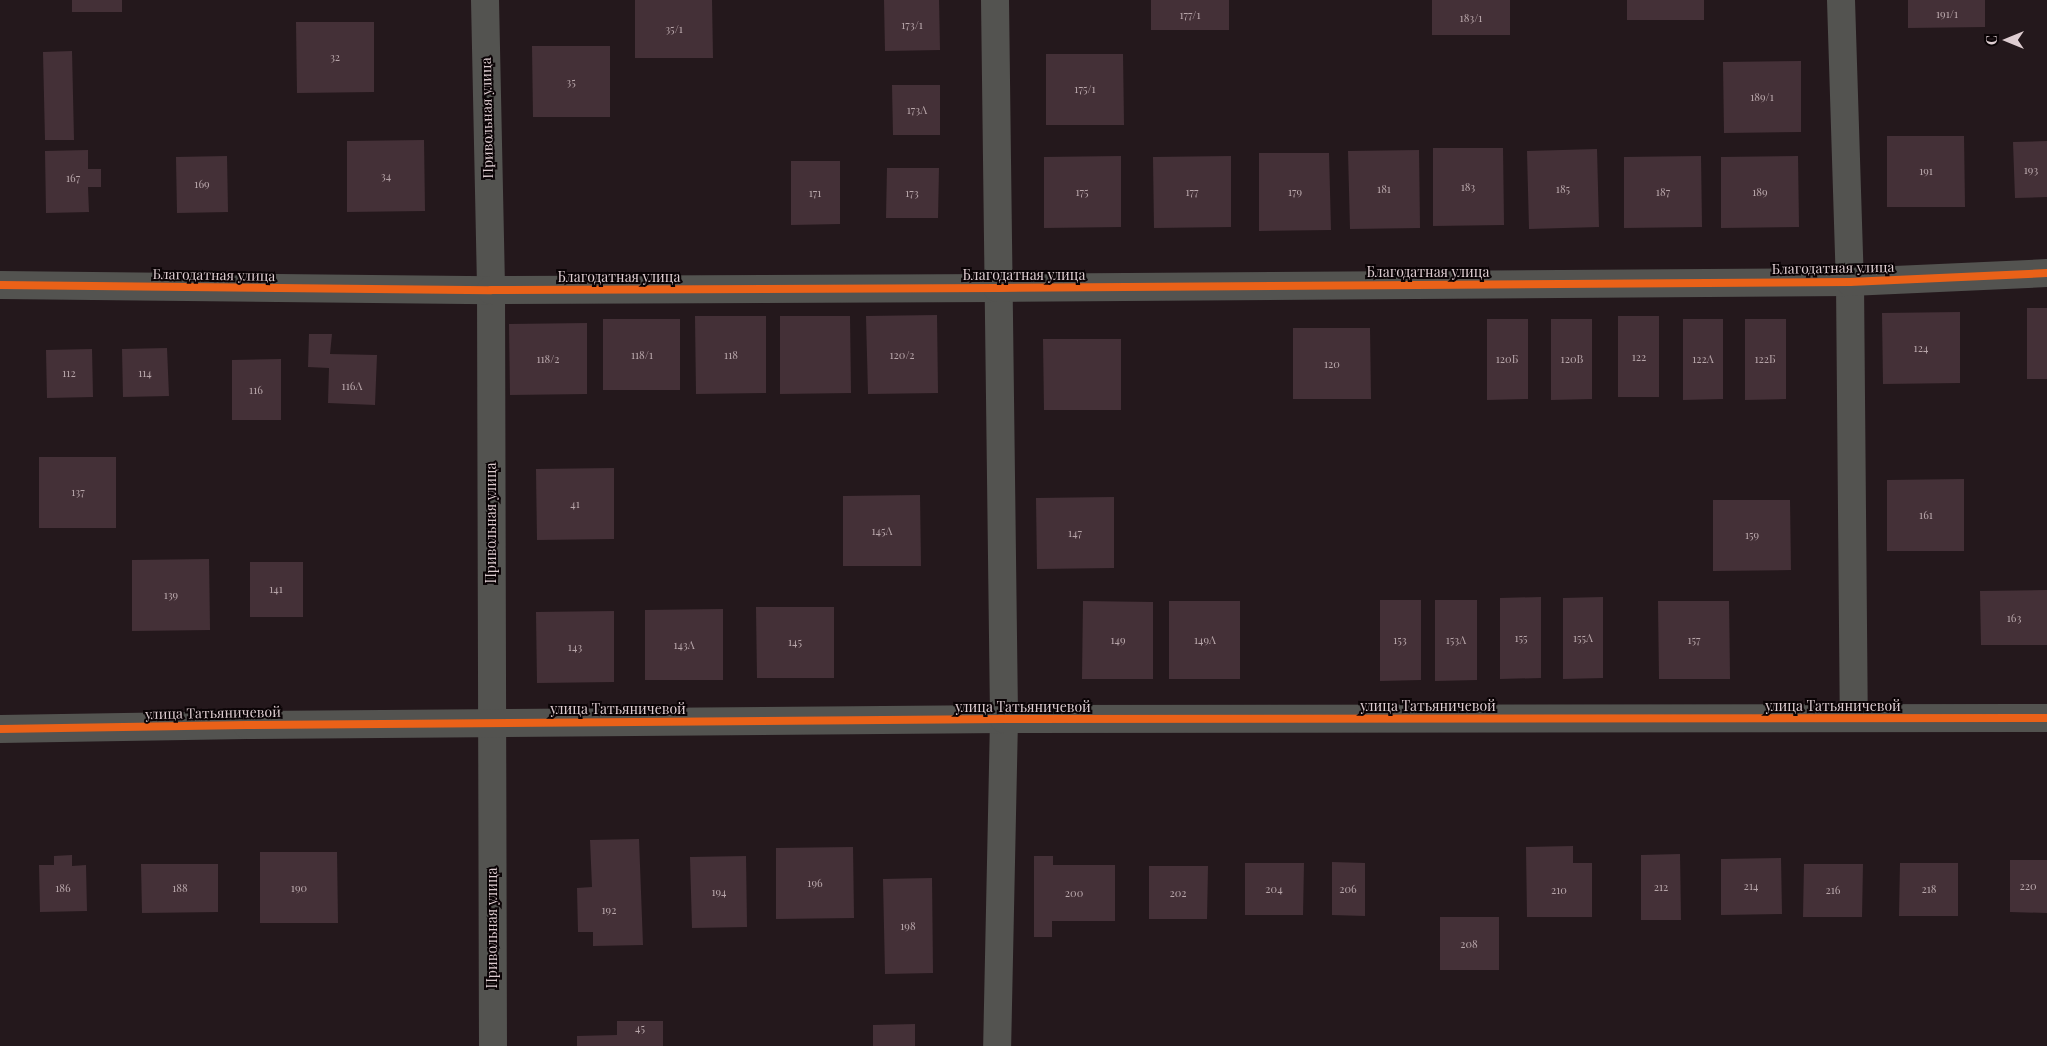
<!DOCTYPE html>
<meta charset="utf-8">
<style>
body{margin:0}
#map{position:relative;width:2047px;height:1046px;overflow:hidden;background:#24181c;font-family:"Playfair Display",serif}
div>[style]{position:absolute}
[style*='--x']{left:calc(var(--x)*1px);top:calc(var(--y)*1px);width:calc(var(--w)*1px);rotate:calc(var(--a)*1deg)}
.building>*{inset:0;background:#443037}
.minor>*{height:28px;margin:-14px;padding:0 14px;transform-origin:14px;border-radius:14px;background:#535350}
.cycleway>*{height:8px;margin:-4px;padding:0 4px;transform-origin:4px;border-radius:4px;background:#ea6118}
span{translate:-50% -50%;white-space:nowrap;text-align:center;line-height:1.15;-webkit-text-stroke:4px #0b0406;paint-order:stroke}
.number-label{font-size:11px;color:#b8a6aa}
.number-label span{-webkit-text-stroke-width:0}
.street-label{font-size:14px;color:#decdd1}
.north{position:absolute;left:1982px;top:15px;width:50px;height:50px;-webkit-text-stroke:4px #0b0406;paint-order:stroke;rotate:270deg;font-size:14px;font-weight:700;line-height:20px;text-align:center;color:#decdd1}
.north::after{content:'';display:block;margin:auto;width:18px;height:22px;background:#decdd1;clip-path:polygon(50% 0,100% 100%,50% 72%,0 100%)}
</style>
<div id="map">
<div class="building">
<div style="clip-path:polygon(72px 0,122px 0,122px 12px,72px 12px)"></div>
<div style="clip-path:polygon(635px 0,712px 0,713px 58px,635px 58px)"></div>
<div style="clip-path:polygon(884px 0,939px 0,940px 50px,885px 51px)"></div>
<div style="clip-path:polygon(1151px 0,1229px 0,1229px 30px,1151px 30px)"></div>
<div style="clip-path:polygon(1432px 0,1510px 0,1510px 35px,1432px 35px)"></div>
<div style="clip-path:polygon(1627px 0,1704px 0,1704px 20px,1627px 20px)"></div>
<div style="clip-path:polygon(1908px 0,1985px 0,1985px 27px,1908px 28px)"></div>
<div style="clip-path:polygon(296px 22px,374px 22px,374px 92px,297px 93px)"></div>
<div style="clip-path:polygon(532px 46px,610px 46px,610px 117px,533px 117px)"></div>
<div style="clip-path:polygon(72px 51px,74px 140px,45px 140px,43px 52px)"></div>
<div style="clip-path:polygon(1046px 54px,1123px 54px,1124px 125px,1046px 125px)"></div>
<div style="clip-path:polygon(1801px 61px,1801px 132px,1724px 133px,1723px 62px)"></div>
<div style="clip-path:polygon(892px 85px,940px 85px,940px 135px,893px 135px)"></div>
<div style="clip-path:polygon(1887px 136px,1964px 136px,1965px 207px,1887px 207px)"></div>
<div style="clip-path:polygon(424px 140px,425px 211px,347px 212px,347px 141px)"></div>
<div style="clip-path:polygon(2047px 141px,2047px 197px,2015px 198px,2013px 142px)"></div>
<div style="clip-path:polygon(1433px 148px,1503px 148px,1504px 225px,1433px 226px)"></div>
<div style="clip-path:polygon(1597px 149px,1599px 227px,1529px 229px,1527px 151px)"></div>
<div style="clip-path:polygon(88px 150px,88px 169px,101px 169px,101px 187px,88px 187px,89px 212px,46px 213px,45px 151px)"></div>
<div style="clip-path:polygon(1419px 150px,1420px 228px,1350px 229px,1348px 151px)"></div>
<div style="clip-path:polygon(1259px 153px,1329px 153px,1331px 230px,1259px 231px)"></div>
<div style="clip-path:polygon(227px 156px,228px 212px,177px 213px,176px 157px)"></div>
<div style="clip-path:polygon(1121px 156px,1121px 227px,1044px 228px,1044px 157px)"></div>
<div style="clip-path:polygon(1231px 156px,1231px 227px,1154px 228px,1153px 157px)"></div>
<div style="clip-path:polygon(1701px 156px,1702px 227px,1624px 228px,1624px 157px)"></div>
<div style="clip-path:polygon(1798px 156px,1799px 227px,1721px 228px,1721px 157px)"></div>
<div style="clip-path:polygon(791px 161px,840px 161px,840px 224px,791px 225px)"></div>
<div style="clip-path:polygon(887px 168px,939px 168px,938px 218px,886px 218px)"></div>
<div style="clip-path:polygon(2027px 308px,2047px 308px,2047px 379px,2027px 379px)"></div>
<div style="clip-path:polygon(1960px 312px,1960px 383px,1883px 384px,1882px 313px)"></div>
<div style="clip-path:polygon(937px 315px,938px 393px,868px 394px,866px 316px)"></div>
<div style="clip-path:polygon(695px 316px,766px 316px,766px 393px,696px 394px)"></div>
<div style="clip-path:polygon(780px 316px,850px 316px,851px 393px,780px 394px)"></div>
<div style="clip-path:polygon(1618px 316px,1659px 316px,1659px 397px,1618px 397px)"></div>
<div style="clip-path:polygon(603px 319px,680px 319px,680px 390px,603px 390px)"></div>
<div style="clip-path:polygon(1487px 319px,1528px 319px,1528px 399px,1487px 400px)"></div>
<div style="clip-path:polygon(1551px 319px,1592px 319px,1592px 399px,1551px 400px)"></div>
<div style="clip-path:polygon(1683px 319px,1723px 319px,1723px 399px,1683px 400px)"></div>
<div style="clip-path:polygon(1745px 319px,1786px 319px,1786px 399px,1745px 400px)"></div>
<div style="clip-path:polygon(587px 323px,587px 394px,510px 395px,509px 324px)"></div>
<div style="clip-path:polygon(1293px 328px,1370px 328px,1371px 399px,1293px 399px)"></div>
<div style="clip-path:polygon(309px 334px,332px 334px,330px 354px,377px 355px,375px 405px,328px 403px,329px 368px,308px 367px)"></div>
<div style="clip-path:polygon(1043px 339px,1121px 339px,1121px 410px,1044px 410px)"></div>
<div style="clip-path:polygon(167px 348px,169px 396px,123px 397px,122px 349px)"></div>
<div style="clip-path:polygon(92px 349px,93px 397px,47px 398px,46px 350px)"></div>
<div style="clip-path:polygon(281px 359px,281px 420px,232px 420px,232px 360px)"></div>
<div style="clip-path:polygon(39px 457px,116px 457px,116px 528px,39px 528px)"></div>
<div style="clip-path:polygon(614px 468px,614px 539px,537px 540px,536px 469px)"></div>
<div style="clip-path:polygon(1964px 479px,1964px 551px,1887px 551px,1887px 480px)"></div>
<div style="clip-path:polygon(920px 495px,921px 566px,843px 566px,843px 496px)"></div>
<div style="clip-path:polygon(1114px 497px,1114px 568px,1037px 569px,1036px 498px)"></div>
<div style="clip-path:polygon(1713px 500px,1790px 500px,1791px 570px,1713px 571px)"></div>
<div style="clip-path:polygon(209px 559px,210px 630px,132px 631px,132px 560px)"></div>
<div style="clip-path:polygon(250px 562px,303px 562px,303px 617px,250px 617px)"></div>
<div style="clip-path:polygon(2047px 590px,2047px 645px,1981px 645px,1980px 591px)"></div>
<div style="clip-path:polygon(1541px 597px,1541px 678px,1500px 679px,1500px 598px)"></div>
<div style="clip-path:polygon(1603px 597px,1603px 678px,1563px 679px,1563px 598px)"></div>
<div style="clip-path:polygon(1380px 600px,1421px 600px,1421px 680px,1380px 681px)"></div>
<div style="clip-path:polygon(1435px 600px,1477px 600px,1477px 680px,1435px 681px)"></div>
<div style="clip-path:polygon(1083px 601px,1153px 602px,1153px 679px,1082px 679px)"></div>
<div style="clip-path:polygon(1169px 601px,1240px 601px,1240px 679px,1169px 679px)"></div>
<div style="clip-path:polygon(1658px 601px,1729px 601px,1730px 679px,1659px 679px)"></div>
<div style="clip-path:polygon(756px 607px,834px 607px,834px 678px,757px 678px)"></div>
<div style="clip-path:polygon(723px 609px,723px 680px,645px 680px,645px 610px)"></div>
<div style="clip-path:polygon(614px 611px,614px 682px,537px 683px,536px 612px)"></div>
<div style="clip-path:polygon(639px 839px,643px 945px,593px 946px,593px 932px,578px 932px,577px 888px,592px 887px,590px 840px)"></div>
<div style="clip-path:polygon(1573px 846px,1573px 863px,1592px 863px,1592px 917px,1527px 917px,1526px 847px)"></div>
<div style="clip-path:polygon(853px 847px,854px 918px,776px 919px,776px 848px)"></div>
<div style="clip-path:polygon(260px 852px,337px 852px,338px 923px,260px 923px)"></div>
<div style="clip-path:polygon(1680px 854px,1681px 920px,1641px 920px,1641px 855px)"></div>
<div style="clip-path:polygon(72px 855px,72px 866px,86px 865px,87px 911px,40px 912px,39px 865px,54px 865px,54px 856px)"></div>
<div style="clip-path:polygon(746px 856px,747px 927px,692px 928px,690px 857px)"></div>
<div style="clip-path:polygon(1034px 856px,1053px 856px,1053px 865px,1115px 865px,1115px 921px,1052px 921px,1052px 937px,1034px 937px)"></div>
<div style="clip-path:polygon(1781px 858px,1782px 914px,1721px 915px,1721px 859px)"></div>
<div style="clip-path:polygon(2010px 860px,2047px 860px,2047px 913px,2010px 912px)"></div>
<div style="clip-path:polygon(1332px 862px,1365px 863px,1365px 916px,1332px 915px)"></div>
<div style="clip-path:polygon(1245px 863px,1304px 863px,1303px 915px,1245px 915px)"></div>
<div style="clip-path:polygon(1900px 863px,1958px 863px,1958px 916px,1899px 916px)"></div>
<div style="clip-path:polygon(141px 864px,218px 864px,218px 912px,142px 913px)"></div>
<div style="clip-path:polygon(1804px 864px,1863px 864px,1862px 917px,1803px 917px)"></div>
<div style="clip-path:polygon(1149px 866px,1208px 866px,1207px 919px,1149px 919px)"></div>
<div style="clip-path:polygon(932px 878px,933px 973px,885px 974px,883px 879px)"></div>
<div style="clip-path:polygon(1440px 917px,1499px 917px,1499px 970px,1440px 970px)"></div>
<div style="clip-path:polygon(617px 1021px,663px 1021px,663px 1046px,577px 1046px,577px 1036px,617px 1035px)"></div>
<div style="clip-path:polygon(915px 1024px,915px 1046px,873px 1046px,873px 1025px)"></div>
</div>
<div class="minor">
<div style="--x:485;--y:0;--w:290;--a:88.8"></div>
<div style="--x:491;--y:290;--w:756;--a:89.85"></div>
<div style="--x:995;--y:0;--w:719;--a:89.28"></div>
<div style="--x:1004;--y:719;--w:327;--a:91.2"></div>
<div style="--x:1841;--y:0;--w:282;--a:88.2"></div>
<div style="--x:1850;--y:282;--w:436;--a:89.5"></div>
<div style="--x:0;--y:285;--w:491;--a:0.6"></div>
<div style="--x:491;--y:290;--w:506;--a:-0.23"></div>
<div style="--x:997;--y:288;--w:853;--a:-0.4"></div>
<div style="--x:1850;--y:282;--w:197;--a:-2.6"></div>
<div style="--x:0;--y:729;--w:247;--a:-0.9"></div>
<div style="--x:247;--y:725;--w:757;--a:-0.45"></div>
<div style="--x:1004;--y:719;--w:1043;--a:-0.05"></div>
</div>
<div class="cycleway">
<div style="--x:0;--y:285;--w:491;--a:0.6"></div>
<div style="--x:491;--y:290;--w:506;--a:-0.23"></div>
<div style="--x:997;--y:288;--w:853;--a:-0.4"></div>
<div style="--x:1850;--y:282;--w:197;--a:-2.6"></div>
<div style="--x:0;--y:729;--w:247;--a:-0.9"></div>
<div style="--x:247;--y:725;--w:757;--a:-0.45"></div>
<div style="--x:1004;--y:719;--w:1043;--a:-0.05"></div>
</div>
<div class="number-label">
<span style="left:1947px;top:14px">191/1</span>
<span style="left:1190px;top:15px">177/1</span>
<span style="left:1471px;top:18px">183/1</span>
<span style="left:912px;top:25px">173/1</span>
<span style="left:674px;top:29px">35/1</span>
<span style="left:335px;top:57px">32</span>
<span style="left:571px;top:82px">35</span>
<span style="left:1085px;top:89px">175/1</span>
<span style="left:1762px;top:97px">189/1</span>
<span style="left:917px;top:110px">173А</span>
<span style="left:2031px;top:170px">193</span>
<span style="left:1926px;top:171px">191</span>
<span style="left:386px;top:176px">34</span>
<span style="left:73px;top:178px">167</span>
<span style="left:202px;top:184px">169</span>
<span style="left:1468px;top:187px">183</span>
<span style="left:1384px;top:189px">181</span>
<span style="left:1563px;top:189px">185</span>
<span style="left:1082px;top:192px">175</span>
<span style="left:1192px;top:192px">177</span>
<span style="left:1295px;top:192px">179</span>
<span style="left:1663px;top:192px">187</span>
<span style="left:1760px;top:192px">189</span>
<span style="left:815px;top:193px">171</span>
<span style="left:912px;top:193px">173</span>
<span style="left:1921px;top:348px">124</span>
<span style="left:642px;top:355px">118/1</span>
<span style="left:731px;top:355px">118</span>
<span style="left:902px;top:355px">120/2</span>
<span style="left:1639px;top:357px">122</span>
<span style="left:548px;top:359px">118/2</span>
<span style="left:1507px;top:359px">120Б</span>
<span style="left:1572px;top:359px">120В</span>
<span style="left:1703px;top:359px">122А</span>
<span style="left:1765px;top:359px">122Б</span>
<span style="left:1332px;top:364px">120</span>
<span style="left:69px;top:373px">112</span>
<span style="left:145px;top:373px">114</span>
<span style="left:352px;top:386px">116А</span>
<span style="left:256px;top:390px">116</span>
<span style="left:78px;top:492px">137</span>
<span style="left:575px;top:504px">41</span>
<span style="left:1926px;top:515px">161</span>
<span style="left:882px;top:531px">145А</span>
<span style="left:1075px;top:533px">147</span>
<span style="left:1752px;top:535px">159</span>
<span style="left:276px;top:589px">141</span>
<span style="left:171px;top:595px">139</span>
<span style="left:2014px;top:618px">163</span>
<span style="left:1521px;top:638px">155</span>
<span style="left:1583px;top:638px">155А</span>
<span style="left:1118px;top:640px">149</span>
<span style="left:1205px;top:640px">149А</span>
<span style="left:1400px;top:640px">153</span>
<span style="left:1456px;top:640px">153А</span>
<span style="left:1694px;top:640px">157</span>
<span style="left:795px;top:642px">145</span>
<span style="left:684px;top:645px">143А</span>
<span style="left:575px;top:647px">143</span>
<span style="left:815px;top:883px">196</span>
<span style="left:1751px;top:886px">214</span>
<span style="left:2028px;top:886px">220</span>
<span style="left:1661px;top:887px">212</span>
<span style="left:63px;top:888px">186</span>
<span style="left:180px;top:888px">188</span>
<span style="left:299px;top:888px">190</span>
<span style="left:1274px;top:889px">204</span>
<span style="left:1348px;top:889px">206</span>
<span style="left:1929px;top:889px">218</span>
<span style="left:1559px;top:890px">210</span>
<span style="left:1833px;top:890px">216</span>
<span style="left:719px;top:892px">194</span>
<span style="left:1074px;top:893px">200</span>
<span style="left:1178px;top:893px">202</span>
<span style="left:609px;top:910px">192</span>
<span style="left:908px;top:926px">198</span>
<span style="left:1469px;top:944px">208</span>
<span style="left:640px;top:1028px">45</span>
</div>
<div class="street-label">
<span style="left:487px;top:118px;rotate:-91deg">Привольная улица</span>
<span style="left:1833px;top:268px;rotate:-1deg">Благодатная улица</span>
<span style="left:1428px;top:272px">Благодатная улица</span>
<span style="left:214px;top:275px;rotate:1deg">Благодатная улица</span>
<span style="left:1024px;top:275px">Благодатная улица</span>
<span style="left:619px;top:277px">Благодатная улица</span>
<span style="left:491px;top:523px;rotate:-90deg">Привольная улица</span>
<span style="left:1428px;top:706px">улица Татьяничевой</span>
<span style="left:1833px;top:706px">улица Татьяничевой</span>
<span style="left:1023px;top:707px">улица Татьяничевой</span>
<span style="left:618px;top:709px">улица Татьяничевой</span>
<span style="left:213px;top:713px;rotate:-1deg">улица Татьяничевой</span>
<span style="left:492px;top:928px;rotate:-90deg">Привольная улица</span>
</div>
<div class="north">С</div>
</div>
